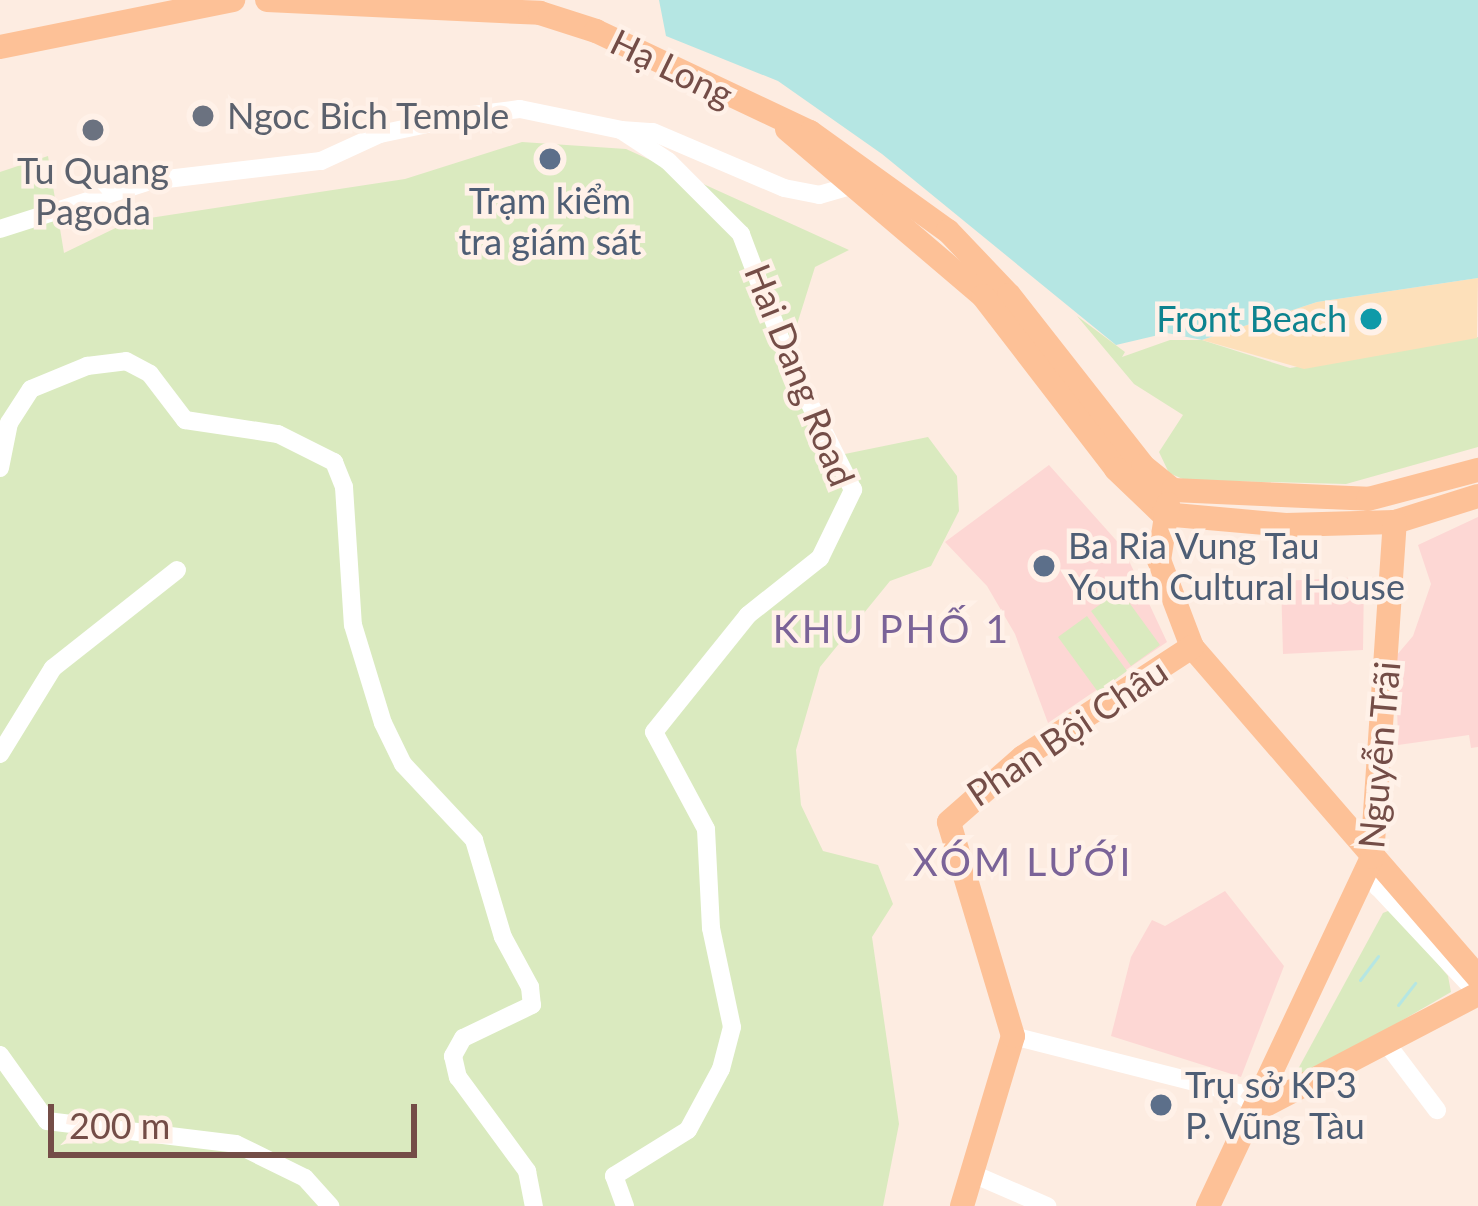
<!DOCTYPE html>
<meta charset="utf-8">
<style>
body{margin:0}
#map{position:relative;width:1478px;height:1206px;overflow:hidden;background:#fdece1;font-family:Lato,sans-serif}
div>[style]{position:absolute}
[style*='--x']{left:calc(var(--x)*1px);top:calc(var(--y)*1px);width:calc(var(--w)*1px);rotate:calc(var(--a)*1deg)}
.commercial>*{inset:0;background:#fdd7d4}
.green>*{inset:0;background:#daeabf}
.sand>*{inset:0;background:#fde0ba}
.water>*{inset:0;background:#b5e6e3}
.stream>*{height:3px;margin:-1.5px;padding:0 1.5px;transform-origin:1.5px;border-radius:1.5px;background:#b5e6e3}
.minor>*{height:18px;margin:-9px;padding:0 9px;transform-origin:9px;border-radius:9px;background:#fff}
.major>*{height:24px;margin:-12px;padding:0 12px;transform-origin:12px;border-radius:12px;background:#fdc197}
.dots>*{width:33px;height:33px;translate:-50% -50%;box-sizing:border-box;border:6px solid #fff1e8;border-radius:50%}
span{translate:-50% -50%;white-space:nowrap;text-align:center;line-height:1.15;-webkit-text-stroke:9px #fff1e8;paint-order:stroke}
.street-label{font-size:36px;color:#744d47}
.worship-label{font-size:36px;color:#5b616d}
.left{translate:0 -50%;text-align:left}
.service-label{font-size:36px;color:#4e5e75}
.culture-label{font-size:36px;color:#0d838f}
.right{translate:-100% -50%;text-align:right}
.neighbourhood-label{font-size:39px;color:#7a6398;letter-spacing:3px}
.scale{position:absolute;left:48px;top:1104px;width:369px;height:54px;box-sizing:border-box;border:6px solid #744d47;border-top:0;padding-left:15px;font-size:36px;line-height:42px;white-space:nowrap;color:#744d47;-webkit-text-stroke:9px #fff1e8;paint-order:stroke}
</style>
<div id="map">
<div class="commercial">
<div style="clip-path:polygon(1049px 465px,1123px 548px,1167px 642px,1048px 723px,1015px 634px,987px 586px,945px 542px)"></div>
<div style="clip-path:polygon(1478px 517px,1478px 747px,1471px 748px,1469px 735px,1398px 745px,1396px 656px,1413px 636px,1431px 584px,1418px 545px)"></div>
<div style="clip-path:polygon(1364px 577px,1363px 650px,1283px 654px,1281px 581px)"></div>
<div style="clip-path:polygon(1225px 891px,1284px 966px,1241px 1077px,1111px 1036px,1131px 957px,1152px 920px,1165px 926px)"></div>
</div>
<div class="green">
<div style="clip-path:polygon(522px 142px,626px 149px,849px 250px,815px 267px,784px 366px,835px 456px,928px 437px,957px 476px,959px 511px,931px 566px,890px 581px,820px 667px,796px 750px,801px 805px,823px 851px,878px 865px,893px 904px,872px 937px,899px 1124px,883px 1206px,0 1206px,0 172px,48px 156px,64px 253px,130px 221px,405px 179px)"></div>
<div style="clip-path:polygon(1077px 316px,1125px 352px,1122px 357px,1170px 340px,1202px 340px,1290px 368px,1478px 337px,1478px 447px,1346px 484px,1185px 480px,1169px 473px,1159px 452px,1183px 415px,1134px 384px)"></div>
<div style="clip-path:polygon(1120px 590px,1160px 645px,1131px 666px,1091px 611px)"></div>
<div style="clip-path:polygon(1087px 616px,1127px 671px,1098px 692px,1058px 637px)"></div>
<div style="clip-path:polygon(1393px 909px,1448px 976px,1451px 992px,1303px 1078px,1297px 1071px,1383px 913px)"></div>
</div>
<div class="sand">
<div style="clip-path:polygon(1478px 278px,1477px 338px,1304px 369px,1202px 340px,1317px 302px)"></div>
</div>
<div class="water">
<div style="clip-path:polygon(659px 0,1478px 0,1478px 278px,1317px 302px,1202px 340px,1167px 333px,1116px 345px,882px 154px,778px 81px,666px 36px)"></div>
</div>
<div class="stream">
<div style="--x:1360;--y:980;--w:30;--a:-53"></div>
<div style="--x:1398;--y:1005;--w:28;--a:-52"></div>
</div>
<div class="minor">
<div style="--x:0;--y:229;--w:157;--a:-17.7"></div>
<div style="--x:150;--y:181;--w:172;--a:-6.7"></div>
<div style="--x:321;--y:161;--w:65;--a:-24.6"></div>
<div style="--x:380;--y:134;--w:87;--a:-12"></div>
<div style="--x:465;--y:116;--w:55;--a:-7.3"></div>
<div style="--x:520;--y:109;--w:103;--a:11.7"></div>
<div style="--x:0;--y:468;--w:46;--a:-78.7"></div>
<div style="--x:9;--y:423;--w:40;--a:-57.1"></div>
<div style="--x:31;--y:389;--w:61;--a:-22.3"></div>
<div style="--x:87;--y:366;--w:39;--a:-7"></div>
<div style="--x:126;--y:361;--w:27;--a:28"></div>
<div style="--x:150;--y:374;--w:58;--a:52.7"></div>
<div style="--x:185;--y:420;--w:94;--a:8.6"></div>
<div style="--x:278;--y:434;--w:63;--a:26.6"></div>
<div style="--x:334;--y:462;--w:27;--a:68"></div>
<div style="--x:344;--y:487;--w:138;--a:86.3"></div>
<div style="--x:353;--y:625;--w:102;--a:73"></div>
<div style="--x:383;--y:723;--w:46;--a:64"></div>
<div style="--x:403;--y:764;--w:104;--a:46.9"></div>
<div style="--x:474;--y:840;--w:101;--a:73.4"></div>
<div style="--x:503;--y:937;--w:57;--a:61.6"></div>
<div style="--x:530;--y:987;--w:18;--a:84"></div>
<div style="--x:532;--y:1005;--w:76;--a:154.4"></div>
<div style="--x:463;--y:1038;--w:21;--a:119"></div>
<div style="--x:453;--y:1056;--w:22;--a:77"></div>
<div style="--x:458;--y:1077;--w:117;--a:53.7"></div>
<div style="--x:527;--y:1171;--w:36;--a:79"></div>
<div style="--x:0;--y:754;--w:101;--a:-58.4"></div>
<div style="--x:53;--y:668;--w:158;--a:-38.3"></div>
<div style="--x:1372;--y:857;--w:31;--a:79"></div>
<div style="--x:1378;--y:887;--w:146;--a:46.9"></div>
<div style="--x:1013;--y:1036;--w:233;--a:14.2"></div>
<div style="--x:1239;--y:1093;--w:25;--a:40"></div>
<div style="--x:1387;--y:1044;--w:83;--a:52.9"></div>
<div style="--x:0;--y:1055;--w:81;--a:54.5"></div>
<div style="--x:47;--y:1121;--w:190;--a:6.9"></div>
<div style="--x:236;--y:1144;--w:77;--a:26.2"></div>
<div style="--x:305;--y:1178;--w:38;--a:48"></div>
<div style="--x:973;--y:1174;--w:81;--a:23.4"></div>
<div style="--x:625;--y:1206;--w:32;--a:-110"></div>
<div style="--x:614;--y:1176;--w:87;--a:-31.9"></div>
<div style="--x:688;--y:1130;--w:69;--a:-61.6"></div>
<div style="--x:721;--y:1069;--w:43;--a:-75.3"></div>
<div style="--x:732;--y:1027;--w:101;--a:-102"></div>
<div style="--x:711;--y:928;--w:99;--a:-92.9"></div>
<div style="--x:706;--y:829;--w:110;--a:-118.2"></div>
<div style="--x:654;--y:732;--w:150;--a:-51.2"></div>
<div style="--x:748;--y:615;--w:92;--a:-38.4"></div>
<div style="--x:820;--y:558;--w:76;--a:-64.1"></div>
<div style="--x:853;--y:490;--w:141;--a:-116.6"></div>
<div style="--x:790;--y:364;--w:139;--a:-110.7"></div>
<div style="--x:741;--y:234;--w:103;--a:-135"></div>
<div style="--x:668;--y:161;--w:56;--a:-146.6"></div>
<div style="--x:621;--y:130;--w:32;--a:4"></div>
<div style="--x:653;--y:132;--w:142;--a:23.1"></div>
<div style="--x:784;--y:188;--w:36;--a:11"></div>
<div style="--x:819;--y:195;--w:35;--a:-16"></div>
</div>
<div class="major">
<div style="--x:267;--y:0;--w:273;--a:2.7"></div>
<div style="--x:540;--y:13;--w:59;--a:17.8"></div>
<div style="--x:596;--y:31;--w:237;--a:25.3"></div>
<div style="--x:810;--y:132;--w:170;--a:35.7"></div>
<div style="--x:948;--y:231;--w:88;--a:46.4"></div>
<div style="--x:1009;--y:295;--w:217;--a:51.9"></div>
<div style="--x:1143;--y:466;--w:38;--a:39"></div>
<div style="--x:1173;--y:490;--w:195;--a:2.6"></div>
<div style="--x:1368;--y:499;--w:114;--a:-14.8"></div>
<div style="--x:0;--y:47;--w:238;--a:-11.4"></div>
<div style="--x:787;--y:129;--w:257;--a:40.4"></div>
<div style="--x:983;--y:296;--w:218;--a:52.4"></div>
<div style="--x:1116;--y:469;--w:65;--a:43.8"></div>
<div style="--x:1163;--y:514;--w:123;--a:5.1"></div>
<div style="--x:1286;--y:525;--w:109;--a:-1.6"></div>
<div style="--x:1395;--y:522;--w:87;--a:-17.4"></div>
<div style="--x:1168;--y:504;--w:57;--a:99.1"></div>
<div style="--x:1159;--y:560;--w:93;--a:69.2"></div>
<div style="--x:1192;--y:647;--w:437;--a:49.1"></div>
<div style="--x:1258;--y:1109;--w:248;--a:-27.6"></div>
<div style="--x:962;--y:1206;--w:177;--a:-73.3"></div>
<div style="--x:1013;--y:1036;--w:223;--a:-106.7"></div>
<div style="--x:949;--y:822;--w:98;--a:-41.3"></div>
<div style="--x:1023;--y:757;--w:202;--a:-33.1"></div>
<div style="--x:1208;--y:1206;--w:386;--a:-64.8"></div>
<div style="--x:1372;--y:857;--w:336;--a:-86.1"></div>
</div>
<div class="dots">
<div style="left:203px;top:116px;background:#6b7280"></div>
<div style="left:93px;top:130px;background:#6b7280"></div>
<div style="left:550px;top:159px;background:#5c6f8a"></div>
<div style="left:1371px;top:319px;background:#0f9aa8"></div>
<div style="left:1044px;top:566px;background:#5c6f8a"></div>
<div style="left:1161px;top:1105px;background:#5c6f8a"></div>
</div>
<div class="street-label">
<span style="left:672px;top:68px;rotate:26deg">Hạ Long</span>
<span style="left:800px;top:375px;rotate:68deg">Hai Dang Road</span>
<span style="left:1067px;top:732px;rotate:-34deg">Phan Bội Châu</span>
<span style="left:1379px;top:755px;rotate:-85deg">Nguyễn Trãi</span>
</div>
<div class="worship-label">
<span class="left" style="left:227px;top:116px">Ngoc Bich Temple</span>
<span style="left:93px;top:191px">Tu Quang<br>Pagoda</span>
</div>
<div class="service-label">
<span style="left:550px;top:221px">Trạm kiểm<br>tra giám sát</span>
<span class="left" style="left:1068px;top:566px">Ba Ria Vung Tau<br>Youth Cultural House</span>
<span class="left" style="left:1185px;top:1105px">Trụ sở KP3<br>P. Vũng Tàu</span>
</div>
<div class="culture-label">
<span class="right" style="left:1347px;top:319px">Front Beach</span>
</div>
<div class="neighbourhood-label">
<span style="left:892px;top:628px">KHU PHỐ 1</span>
<span style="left:1023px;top:861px">XÓM LƯỚI</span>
</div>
<div class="scale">200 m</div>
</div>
